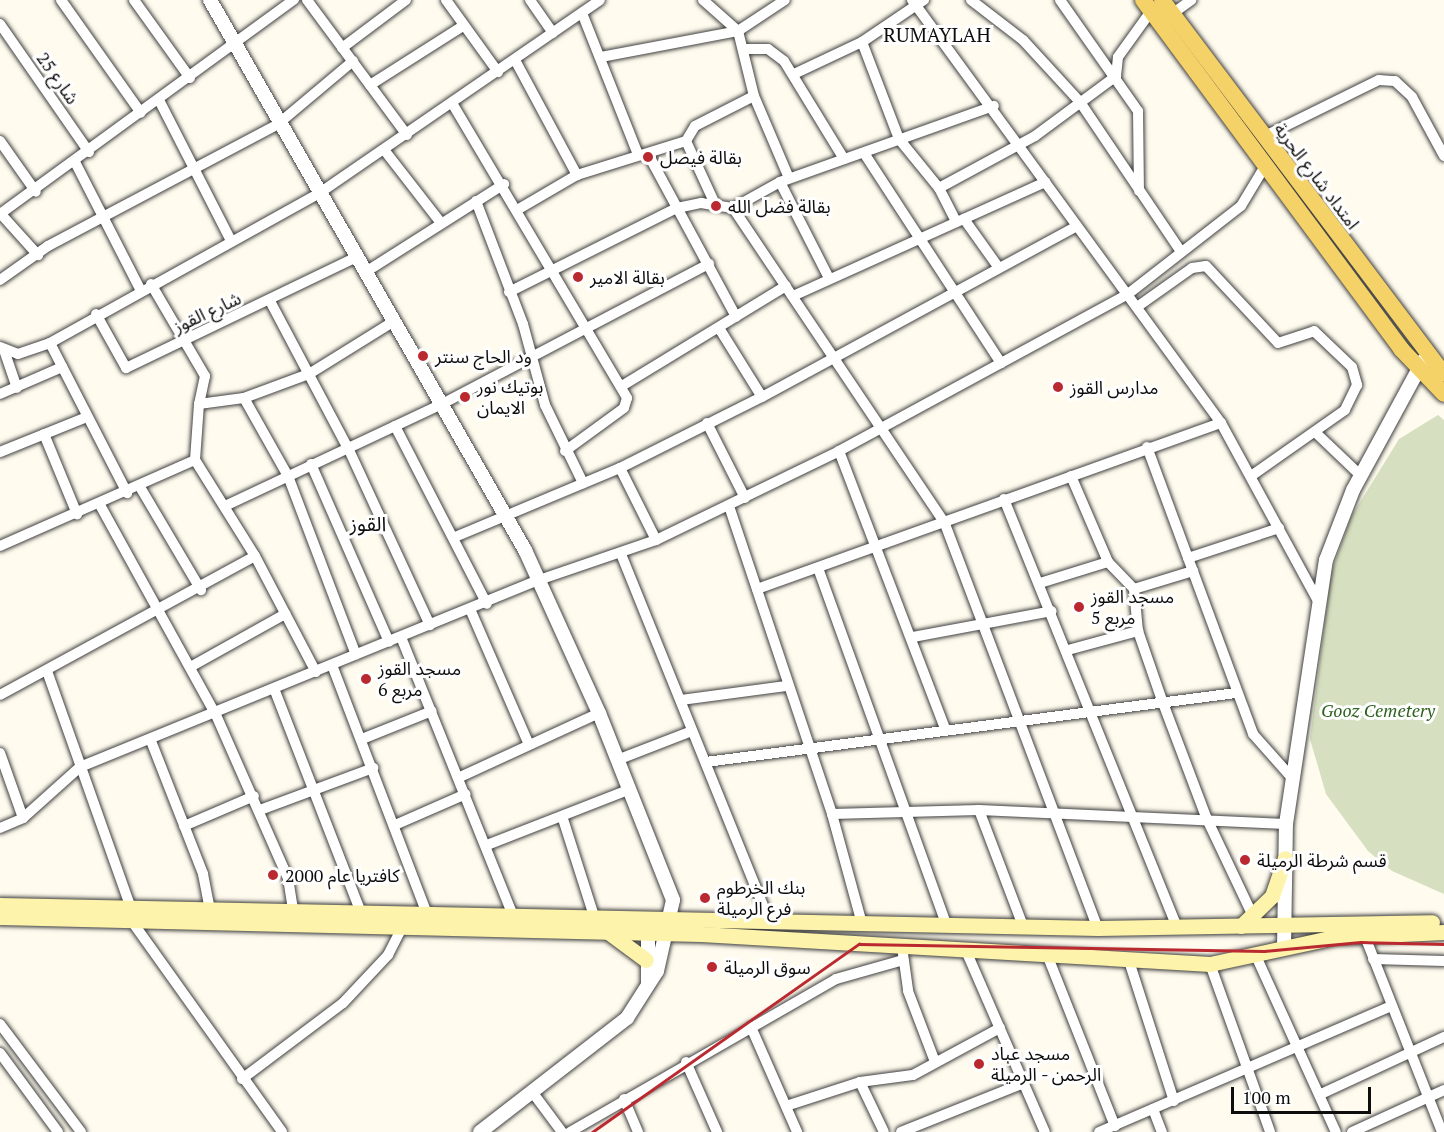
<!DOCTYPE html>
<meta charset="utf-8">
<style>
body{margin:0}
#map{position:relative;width:1444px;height:1132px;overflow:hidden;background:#fffbee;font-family:"PT Serif","Noto Sans Arabic",serif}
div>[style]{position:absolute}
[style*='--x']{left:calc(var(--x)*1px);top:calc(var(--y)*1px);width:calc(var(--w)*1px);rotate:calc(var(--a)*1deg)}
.cemetery>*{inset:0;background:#d6e0c0}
.roads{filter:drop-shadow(0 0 2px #404040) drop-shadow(0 0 2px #404040)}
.minor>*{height:10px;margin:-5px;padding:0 5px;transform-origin:5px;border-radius:5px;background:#fff}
.tertiary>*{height:14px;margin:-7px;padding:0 7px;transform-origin:7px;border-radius:7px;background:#fff}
.secondary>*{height:15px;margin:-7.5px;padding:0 7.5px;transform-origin:7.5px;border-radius:7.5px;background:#fdf3ab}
.primary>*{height:16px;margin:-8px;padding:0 8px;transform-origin:8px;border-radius:8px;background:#f5d268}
.rail>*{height:3px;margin:-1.5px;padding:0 1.5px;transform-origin:1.5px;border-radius:1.5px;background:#ba2930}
.dots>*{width:16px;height:16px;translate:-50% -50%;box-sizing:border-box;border:3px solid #fff;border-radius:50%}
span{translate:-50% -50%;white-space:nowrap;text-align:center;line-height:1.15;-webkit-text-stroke:6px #fff;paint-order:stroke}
.street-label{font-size:18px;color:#0d0d0d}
.poi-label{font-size:18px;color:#0d0d0d}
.left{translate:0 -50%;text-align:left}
.park-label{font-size:18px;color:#2e631f;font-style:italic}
.neighbourhood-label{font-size:20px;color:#0d0d0d}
.scale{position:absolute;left:1231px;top:1087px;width:140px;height:27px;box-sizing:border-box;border:3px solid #0d0d0d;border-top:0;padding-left:8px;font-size:18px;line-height:21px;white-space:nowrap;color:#0d0d0d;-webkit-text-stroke:4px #fff;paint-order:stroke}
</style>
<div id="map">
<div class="cemetery">
<div style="clip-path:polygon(1438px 415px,1444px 420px,1444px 894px,1392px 871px,1368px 851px,1326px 794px,1310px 739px,1331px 574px,1351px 517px,1399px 439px)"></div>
</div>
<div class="roads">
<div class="minor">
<div style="--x:61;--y:0;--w:138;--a:54.7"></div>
<div style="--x:134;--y:0;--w:96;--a:54.3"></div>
<div style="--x:307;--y:0;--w:168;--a:53.5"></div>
<div style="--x:446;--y:0;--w:89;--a:54.2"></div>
<div style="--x:530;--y:0;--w:40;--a:55.1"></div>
<div style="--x:703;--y:0;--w:47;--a:41.5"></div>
<div style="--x:738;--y:31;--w:67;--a:76.2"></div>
<div style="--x:754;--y:96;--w:89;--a:66.9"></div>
<div style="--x:912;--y:0;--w:524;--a:53.85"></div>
<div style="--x:1221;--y:423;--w:203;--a:61.4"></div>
<div style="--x:971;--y:0;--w:66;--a:37.6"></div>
<div style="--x:1023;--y:40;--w:84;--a:47.4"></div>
<div style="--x:1080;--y:102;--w:181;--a:56"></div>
<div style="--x:1060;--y:0;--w:136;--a:54.9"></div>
<div style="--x:1138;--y:111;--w:80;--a:89.3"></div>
<div style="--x:582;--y:13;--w:149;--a:68.4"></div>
<div style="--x:1172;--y:14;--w:24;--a:-36"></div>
<div style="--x:0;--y:24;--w:156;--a:55.2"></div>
<div style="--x:862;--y:42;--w:104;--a:69.1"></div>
<div style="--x:899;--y:139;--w:63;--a:50.8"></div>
<div style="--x:939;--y:188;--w:38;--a:63"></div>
<div style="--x:342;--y:48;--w:80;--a:-36.9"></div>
<div style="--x:746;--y:49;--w:22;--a:0"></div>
<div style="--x:768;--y:49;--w:20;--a:37"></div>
<div style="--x:784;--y:61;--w:115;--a:58.5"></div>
<div style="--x:601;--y:57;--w:139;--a:-10.7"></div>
<div style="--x:738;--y:31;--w:56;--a:-33.4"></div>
<div style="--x:515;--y:60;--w:131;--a:61.7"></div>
<div style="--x:794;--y:74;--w:75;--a:-25.2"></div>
<div style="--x:862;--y:42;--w:75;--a:-34.1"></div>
<div style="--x:370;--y:85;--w:110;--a:-32.4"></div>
<div style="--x:159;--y:100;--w:158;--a:62.9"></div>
<div style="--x:452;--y:103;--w:343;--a:59.3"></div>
<div style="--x:627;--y:398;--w:10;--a:107"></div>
<div style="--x:624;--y:408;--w:73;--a:143.9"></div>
<div style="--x:1263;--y:137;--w:129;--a:-26.2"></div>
<div style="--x:1379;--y:80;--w:16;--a:4"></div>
<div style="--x:1395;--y:81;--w:23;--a:43"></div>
<div style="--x:1412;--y:97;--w:67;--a:61.5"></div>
<div style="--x:0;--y:141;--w:62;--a:54.8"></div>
<div style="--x:686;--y:141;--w:69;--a:65.3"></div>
<div style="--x:385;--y:151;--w:91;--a:52.1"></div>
<div style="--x:864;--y:153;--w:251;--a:56.9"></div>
<div style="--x:648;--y:154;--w:185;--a:61.6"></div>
<div style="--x:75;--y:162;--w:143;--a:62.9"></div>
<div style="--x:780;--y:182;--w:108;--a:63"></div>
<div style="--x:939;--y:188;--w:109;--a:-28.4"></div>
<div style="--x:1035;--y:136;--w:101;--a:-36.5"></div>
<div style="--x:1116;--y:76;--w:19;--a:-84"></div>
<div style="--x:1118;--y:57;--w:57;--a:-54.3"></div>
<div style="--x:476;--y:201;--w:132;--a:69.1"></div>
<div style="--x:523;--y:324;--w:84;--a:74.8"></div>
<div style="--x:545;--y:405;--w:87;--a:64"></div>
<div style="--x:733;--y:208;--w:54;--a:-29"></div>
<div style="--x:780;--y:182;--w:227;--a:-19.6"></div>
<div style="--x:517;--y:210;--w:69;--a:-30.3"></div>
<div style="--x:577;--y:175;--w:114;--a:-17.3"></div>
<div style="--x:686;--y:141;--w:17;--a:-59"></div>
<div style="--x:695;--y:126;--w:66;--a:-27"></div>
<div style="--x:0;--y:213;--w:57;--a:47.9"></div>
<div style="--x:0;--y:214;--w:364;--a:-36.1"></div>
<div style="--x:964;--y:219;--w:60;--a:54.5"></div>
<div style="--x:364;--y:273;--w:166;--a:-32.4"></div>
<div style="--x:0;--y:280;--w:59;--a:-35.3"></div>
<div style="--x:48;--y:246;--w:260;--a:-27.9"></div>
<div style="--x:278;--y:124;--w:98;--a:-40"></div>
<div style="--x:151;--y:284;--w:107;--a:59.6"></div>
<div style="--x:205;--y:376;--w:29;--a:102"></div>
<div style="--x:199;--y:404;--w:45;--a:-7.6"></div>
<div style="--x:244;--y:398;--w:69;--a:-20.3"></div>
<div style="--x:309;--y:374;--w:100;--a:-31.9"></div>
<div style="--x:509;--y:292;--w:188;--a:-26.6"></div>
<div style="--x:677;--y:208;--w:25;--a:-12"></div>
<div style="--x:701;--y:203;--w:32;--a:9"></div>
<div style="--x:733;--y:208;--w:381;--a:56.1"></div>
<div style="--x:945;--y:524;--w:432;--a:69.3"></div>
<div style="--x:793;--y:296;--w:277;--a:-24.3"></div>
<div style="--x:270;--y:301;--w:169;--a:62.1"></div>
<div style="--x:349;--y:450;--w:193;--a:65.2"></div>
<div style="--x:1137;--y:307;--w:67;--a:-35.3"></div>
<div style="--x:1192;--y:268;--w:14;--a:-8"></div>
<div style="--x:1206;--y:266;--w:105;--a:46.9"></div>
<div style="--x:1278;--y:343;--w:38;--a:-18"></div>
<div style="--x:1314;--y:331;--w:52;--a:43.5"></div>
<div style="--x:1352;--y:367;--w:19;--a:74"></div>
<div style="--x:1357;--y:385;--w:28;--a:116"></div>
<div style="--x:1345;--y:410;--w:115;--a:144.9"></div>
<div style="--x:96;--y:314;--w:62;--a:60.9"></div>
<div style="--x:126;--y:368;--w:256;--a:-25.7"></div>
<div style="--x:719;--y:328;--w:81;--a:58.1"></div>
<div style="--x:50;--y:343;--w:169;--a:62.8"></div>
<div style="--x:0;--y:347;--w:19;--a:21"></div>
<div style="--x:18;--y:354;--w:34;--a:-19"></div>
<div style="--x:50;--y:343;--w:307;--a:-29.1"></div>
<div style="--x:318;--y:194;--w:342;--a:-34.5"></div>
<div style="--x:4;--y:350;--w:40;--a:71.1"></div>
<div style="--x:622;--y:386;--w:192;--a:-31.4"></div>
<div style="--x:0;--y:394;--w:68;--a:-23.5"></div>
<div style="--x:244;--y:398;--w:90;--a:60.6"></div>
<div style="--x:288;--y:476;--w:191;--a:69.2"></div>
<div style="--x:199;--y:404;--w:56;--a:94.1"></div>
<div style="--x:195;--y:460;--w:113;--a:58"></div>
<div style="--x:255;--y:556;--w:131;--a:62.3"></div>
<div style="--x:707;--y:423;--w:84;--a:63.1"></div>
<div style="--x:395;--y:426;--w:200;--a:62.7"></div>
<div style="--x:1315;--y:432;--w:64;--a:43.7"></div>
<div style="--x:44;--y:434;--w:87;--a:67.6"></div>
<div style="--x:1147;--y:447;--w:306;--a:69.7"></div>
<div style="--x:1253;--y:734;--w:59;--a:48.4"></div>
<div style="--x:839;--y:451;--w:298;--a:69.1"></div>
<div style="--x:0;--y:452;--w:94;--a:-21.9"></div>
<div style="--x:311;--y:464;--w:194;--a:66.3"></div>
<div style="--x:620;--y:468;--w:80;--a:63.4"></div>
<div style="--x:1071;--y:476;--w:94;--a:66.7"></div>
<div style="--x:1108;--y:562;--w:37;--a:46"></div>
<div style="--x:1134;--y:589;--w:42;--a:84.6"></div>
<div style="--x:1138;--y:631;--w:76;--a:70.9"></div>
<div style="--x:1163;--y:703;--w:122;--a:69.3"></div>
<div style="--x:1206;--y:817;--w:110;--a:64.6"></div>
<div style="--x:140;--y:487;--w:120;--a:59.4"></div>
<div style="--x:1004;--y:499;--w:462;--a:68"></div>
<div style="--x:100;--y:505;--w:240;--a:61.1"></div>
<div style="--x:216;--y:715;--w:178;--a:66.2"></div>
<div style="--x:288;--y:878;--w:33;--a:81"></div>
<div style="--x:225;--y:506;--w:238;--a:-25.2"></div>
<div style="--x:440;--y:405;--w:304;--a:-27.7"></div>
<div style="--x:729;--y:506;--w:325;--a:71.5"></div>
<div style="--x:832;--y:814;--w:114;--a:74.7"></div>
<div style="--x:455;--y:537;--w:179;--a:-22.7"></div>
<div style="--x:620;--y:468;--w:159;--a:-26.6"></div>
<div style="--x:762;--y:397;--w:358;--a:-28.5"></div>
<div style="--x:0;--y:546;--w:213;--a:-23.8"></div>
<div style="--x:621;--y:554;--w:396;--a:68"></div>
<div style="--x:1188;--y:558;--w:96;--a:-18.2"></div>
<div style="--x:818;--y:568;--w:378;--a:70.2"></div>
<div style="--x:1040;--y:583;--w:71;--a:-17.2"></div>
<div style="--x:757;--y:589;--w:493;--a:-19.7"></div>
<div style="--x:1134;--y:589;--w:62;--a:-17"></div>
<div style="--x:470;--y:609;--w:148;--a:66.5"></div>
<div style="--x:401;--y:637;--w:300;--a:68.1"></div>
<div style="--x:913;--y:637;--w:141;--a:-10.6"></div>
<div style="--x:1068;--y:650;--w:73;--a:-15.2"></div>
<div style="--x:332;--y:665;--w:267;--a:69.1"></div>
<div style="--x:192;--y:666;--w:107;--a:-29.2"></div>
<div style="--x:47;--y:671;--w:251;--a:70.5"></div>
<div style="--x:275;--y:691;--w:238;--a:68.8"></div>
<div style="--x:0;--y:695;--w:290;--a:-28.6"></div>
<div style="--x:681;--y:700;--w:106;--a:-7.6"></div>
<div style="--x:362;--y:739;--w:75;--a:-21.8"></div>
<div style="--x:151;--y:741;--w:143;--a:68.6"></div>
<div style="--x:203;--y:874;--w:36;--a:79"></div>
<div style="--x:0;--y:753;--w:69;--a:70.5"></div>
<div style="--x:617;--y:760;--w:80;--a:-21.1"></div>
<div style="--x:706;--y:762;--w:534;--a:-7.42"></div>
<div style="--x:460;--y:777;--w:153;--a:-24.7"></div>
<div style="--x:260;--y:810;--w:121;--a:-20.4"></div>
<div style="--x:979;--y:810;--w:124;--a:69.2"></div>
<div style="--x:832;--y:814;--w:147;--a:-1.6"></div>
<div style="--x:979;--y:810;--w:307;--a:2.6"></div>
<div style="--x:563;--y:819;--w:105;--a:72.3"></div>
<div style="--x:395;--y:825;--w:77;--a:-23.6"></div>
<div style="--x:184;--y:826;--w:76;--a:-23.2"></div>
<div style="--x:0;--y:828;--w:25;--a:-23"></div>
<div style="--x:23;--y:818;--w:76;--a:-41.8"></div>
<div style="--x:80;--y:767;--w:496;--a:-22.2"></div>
<div style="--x:539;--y:580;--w:124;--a:-18.9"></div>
<div style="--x:656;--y:540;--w:203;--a:-25.9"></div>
<div style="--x:839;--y:451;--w:329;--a:-28.5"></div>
<div style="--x:1128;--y:294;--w:143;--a:-37.9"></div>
<div style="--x:1241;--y:206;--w:47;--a:-59"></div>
<div style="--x:487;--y:845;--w:151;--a:-21.3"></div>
<div style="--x:131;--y:920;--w:260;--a:54.5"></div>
<div style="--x:1364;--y:934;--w:213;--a:68.5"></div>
<div style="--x:967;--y:953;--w:195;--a:66.5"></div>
<div style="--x:903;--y:954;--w:37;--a:82"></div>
<div style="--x:908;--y:991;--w:73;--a:69.1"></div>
<div style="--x:1256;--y:956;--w:193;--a:65.6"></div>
<div style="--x:1048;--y:957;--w:182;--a:68.4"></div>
<div style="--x:1373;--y:959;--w:71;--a:1.6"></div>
<div style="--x:1129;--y:961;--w:147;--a:72.2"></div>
<div style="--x:1210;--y:964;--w:178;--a:70.3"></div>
<div style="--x:0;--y:1024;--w:135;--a:53.1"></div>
<div style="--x:751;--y:1027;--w:115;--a:66.3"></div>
<div style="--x:0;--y:1053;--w:98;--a:53.7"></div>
<div style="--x:686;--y:1062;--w:77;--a:66.1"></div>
<div style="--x:242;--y:1079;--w:126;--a:-37"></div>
<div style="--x:343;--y:1003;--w:66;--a:-46.8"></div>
<div style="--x:388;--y:955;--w:30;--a:-63"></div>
<div style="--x:860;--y:1082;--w:55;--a:64.4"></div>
<div style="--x:533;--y:1093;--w:49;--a:53.4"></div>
<div style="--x:1321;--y:1094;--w:136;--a:-24.9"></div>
<div style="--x:624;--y:1099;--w:36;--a:67"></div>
<div style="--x:786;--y:1106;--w:78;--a:-18"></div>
<div style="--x:860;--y:1082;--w:53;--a:-7.5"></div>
<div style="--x:913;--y:1075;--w:99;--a:-28.4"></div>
<div style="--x:1153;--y:1109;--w:25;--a:69"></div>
<div style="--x:570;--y:1132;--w:307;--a:-29.9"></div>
<div style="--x:836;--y:979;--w:70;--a:-15.8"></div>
<div style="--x:901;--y:1132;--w:132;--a:-21.7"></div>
<div style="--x:1099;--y:1132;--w:318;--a:-23.3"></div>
<div style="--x:1352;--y:1132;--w:101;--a:-24.5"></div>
</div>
<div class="tertiary">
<div style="--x:210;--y:0;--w:634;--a:60.2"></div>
<div style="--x:525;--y:550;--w:179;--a:65.6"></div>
<div style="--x:599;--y:713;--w:201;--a:68.4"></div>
<div style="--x:673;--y:900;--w:73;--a:102.7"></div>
<div style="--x:657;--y:971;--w:56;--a:122.6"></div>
<div style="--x:627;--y:1018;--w:186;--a:142.2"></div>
<div style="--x:1284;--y:948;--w:124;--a:-89.1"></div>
<div style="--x:1286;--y:824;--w:267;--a:-81.4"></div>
<div style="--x:1326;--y:560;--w:75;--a:-68.9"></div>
<div style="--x:1353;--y:490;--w:147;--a:-61.5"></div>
<div style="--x:648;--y:983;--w:61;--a:-90"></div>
</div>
<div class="secondary">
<div style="--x:0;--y:905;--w:1098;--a:1.2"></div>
<div style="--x:1098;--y:928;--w:334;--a:-1"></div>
<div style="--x:0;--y:917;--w:701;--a:1.39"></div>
<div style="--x:701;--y:934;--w:510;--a:3.37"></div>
<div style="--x:1210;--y:964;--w:128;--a:-12.2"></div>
<div style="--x:1335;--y:937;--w:109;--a:-2.6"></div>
<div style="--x:1241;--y:926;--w:43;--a:-44.1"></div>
<div style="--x:1272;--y:896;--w:40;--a:-71.1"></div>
<div style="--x:608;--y:932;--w:47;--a:36.4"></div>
</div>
<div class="primary">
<div style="--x:1143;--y:0;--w:434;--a:53.5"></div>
<div style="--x:1401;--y:349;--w:62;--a:46.3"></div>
<div style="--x:1162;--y:0;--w:468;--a:53"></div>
</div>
</div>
<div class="rail">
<div style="--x:592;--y:1132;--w:327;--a:-35.2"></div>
<div style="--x:859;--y:944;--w:405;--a:1"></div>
<div style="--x:1264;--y:951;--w:97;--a:-5.3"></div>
<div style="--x:1361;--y:942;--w:83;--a:1.4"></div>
</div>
<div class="dots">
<div style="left:648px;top:157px;background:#ba2930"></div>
<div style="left:716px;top:206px;background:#ba2930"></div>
<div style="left:578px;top:277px;background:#ba2930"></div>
<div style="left:423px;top:356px;background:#ba2930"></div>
<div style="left:1058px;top:387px;background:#ba2930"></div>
<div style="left:465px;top:397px;background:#ba2930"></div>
<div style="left:1079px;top:607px;background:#ba2930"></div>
<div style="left:366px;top:679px;background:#ba2930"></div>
<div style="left:1245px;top:860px;background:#ba2930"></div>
<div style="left:273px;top:875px;background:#ba2930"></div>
<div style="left:705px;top:898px;background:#ba2930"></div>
<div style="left:712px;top:967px;background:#ba2930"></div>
<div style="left:979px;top:1064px;background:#ba2930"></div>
</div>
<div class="street-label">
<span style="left:58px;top:78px;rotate:55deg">شارع 25</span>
<span style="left:1317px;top:176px;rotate:53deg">امتداد شارع الحرية</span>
<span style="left:207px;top:312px;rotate:-25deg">شارع القوز</span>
</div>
<div class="poi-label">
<span class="left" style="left:660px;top:157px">بقالة فيصل</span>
<span class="left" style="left:728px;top:206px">بقالة فضل الله</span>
<span class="left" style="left:590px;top:277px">بقالة الامير</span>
<span class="left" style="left:435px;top:356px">ود الحاج سنتر</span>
<span class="left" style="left:477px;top:397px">بوتيك نور<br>الايمان</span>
<span class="left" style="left:1070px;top:387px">مدارس القوز</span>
<span class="left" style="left:1091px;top:607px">مسجد القوز<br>مربع 5</span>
<span class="left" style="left:378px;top:679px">مسجد القوز<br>مربع 6</span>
<span class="left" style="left:1257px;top:860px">قسم شرطة الرميلة</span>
<span class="left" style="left:285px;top:875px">كافتريا عام 2000</span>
<span class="left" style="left:717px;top:898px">بنك الخرطوم<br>فرع الرميلة</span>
<span class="left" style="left:724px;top:967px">سوق الرميلة</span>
<span class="left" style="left:991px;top:1064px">مسجد عباد<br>الرحمن - الرميلة</span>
</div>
<div class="park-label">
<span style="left:1378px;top:710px">Gooz Cemetery</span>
</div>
<div class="neighbourhood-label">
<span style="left:937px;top:34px">RUMAYLAH</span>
<span style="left:368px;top:523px">القوز</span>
</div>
<div class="scale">100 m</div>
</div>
